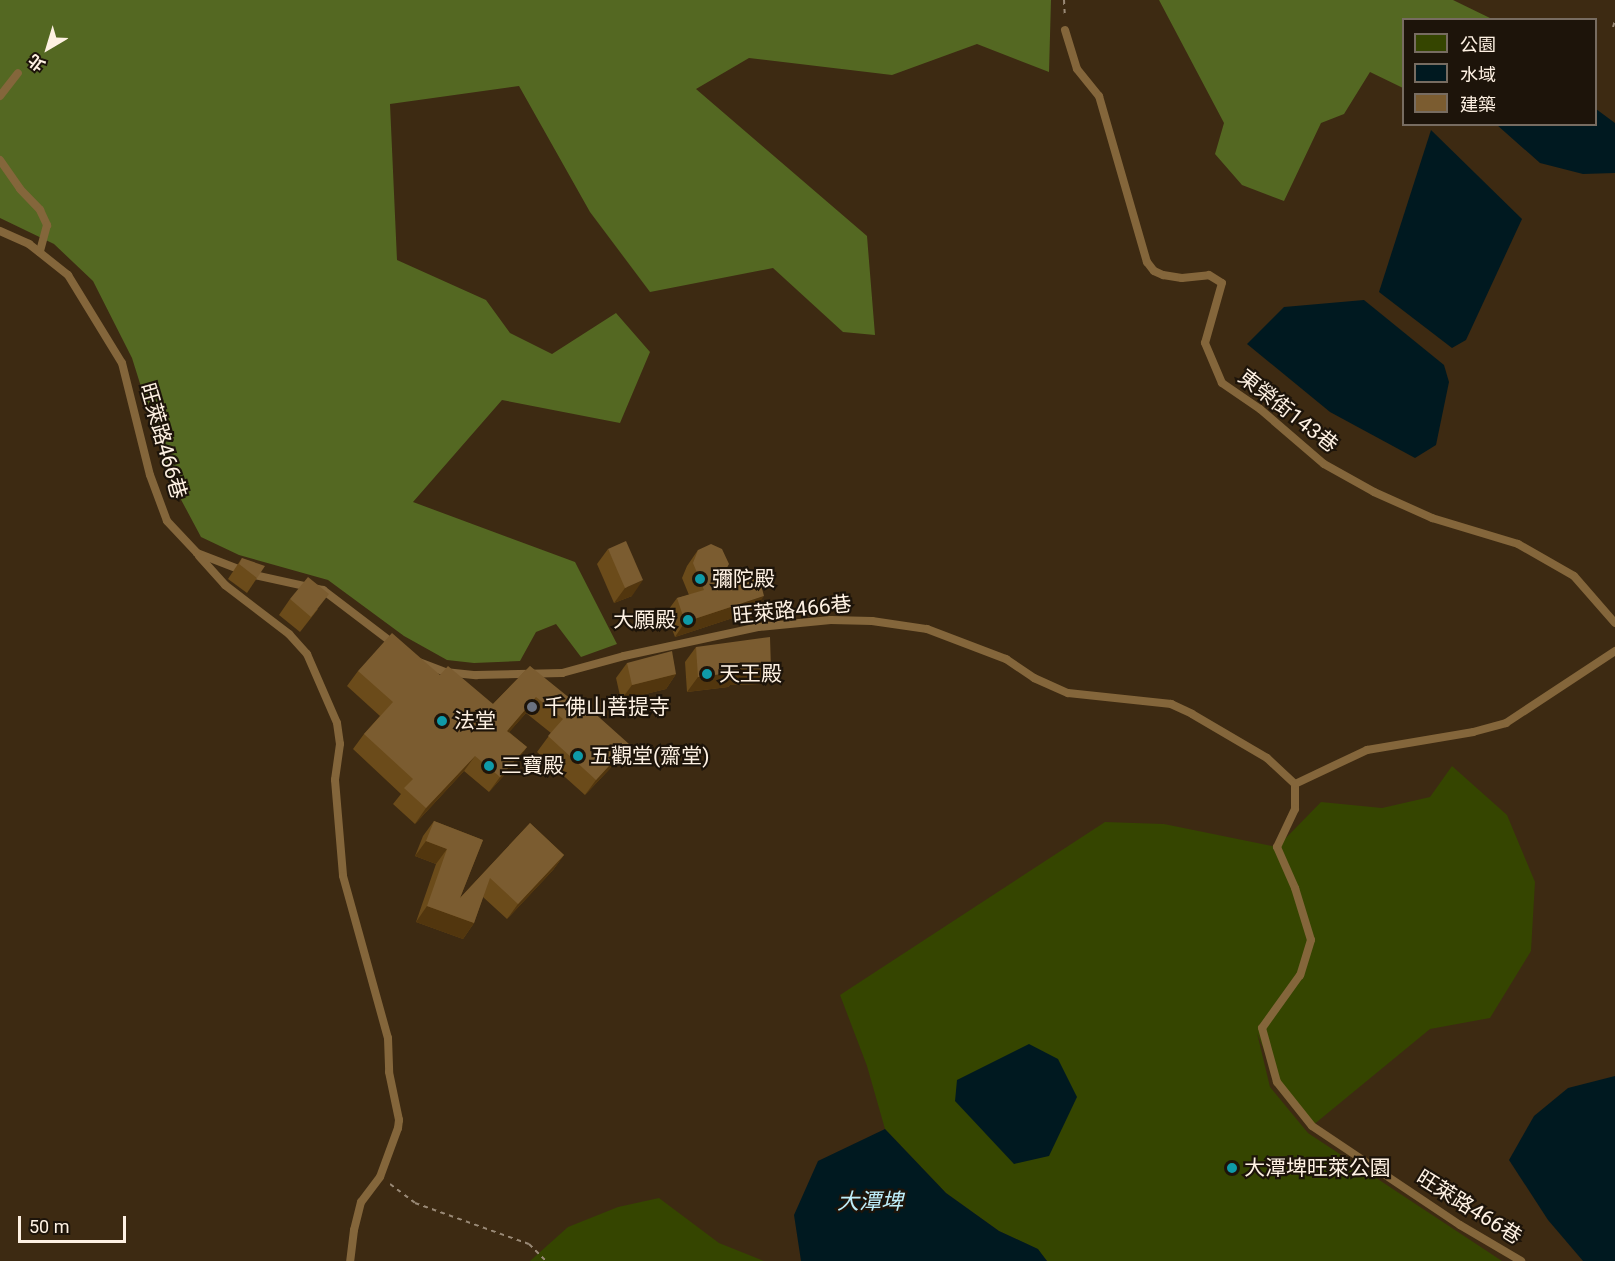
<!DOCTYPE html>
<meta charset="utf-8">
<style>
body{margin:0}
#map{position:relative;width:1615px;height:1261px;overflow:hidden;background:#3d2a12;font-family:Roboto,"Noto Sans TC",sans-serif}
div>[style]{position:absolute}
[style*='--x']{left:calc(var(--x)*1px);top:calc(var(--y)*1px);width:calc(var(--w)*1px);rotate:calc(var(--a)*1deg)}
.green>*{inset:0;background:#354500}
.forest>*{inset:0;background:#546822}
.water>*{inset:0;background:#001920}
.path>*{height:2px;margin-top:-1px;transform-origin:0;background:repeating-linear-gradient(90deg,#998976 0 4.5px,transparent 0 9px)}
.service>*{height:8px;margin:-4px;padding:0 4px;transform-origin:4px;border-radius:4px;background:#84663b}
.wall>*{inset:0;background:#6b4b1a}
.shaded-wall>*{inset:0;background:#52360e}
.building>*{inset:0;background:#7b5c30}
.dots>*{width:16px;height:16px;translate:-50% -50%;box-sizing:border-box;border:3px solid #1d140a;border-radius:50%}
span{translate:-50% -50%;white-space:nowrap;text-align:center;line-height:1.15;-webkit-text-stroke:4.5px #1d140a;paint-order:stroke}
.street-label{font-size:21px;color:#fef1e3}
.poi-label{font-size:21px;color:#fef1e3}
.left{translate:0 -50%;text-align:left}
.right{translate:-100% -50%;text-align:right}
.water-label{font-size:22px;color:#beeefa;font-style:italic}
.legend{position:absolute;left:1402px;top:18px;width:195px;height:108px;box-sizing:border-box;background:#1d140a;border:2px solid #776c61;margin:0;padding:8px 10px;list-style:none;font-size:18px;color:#fef1e3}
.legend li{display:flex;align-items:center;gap:12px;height:30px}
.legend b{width:30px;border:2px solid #776c61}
.north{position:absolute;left:18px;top:18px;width:60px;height:60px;-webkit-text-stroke:4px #1d140a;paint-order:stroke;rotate:218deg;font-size:16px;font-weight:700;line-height:24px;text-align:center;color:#fef1e3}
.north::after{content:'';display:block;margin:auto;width:21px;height:27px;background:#fef1e3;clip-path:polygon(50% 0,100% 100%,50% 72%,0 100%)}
.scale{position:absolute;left:18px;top:1216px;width:108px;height:27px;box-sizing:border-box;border:3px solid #fef1e3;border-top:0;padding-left:8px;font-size:18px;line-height:21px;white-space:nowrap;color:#fef1e3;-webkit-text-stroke:4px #1d140a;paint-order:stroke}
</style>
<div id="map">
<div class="green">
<div style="clip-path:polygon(1452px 766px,1507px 815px,1535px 882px,1531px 951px,1490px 1018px,1430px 1029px,1312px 1126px,1277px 1082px,1257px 1033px,1270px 1087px,1308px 1133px,1502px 1261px,1047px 1261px,1037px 1249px,999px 1231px,946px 1193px,885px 1129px,867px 1066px,840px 995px,1105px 822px,1164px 824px,1277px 847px,1321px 802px,1382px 808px,1430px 797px)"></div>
<div style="clip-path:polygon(659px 1198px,719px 1243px,764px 1261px,530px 1261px,568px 1227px,618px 1207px)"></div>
</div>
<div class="forest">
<div style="clip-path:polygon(0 0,1051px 0,1049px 72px,977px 44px,892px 75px,749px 58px,696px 89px,867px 236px,875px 335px,843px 332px,773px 268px,650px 292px,590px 212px,519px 86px,390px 104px,397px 260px,486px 300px,510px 333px,552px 354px,616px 313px,650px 352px,620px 423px,502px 400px,413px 502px,575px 562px,617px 644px,581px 657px,556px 624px,536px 632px,520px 661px,474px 663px,447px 660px,404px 636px,328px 580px,239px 555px,201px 537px,170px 479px,132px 358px,93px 281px,54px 244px,0 218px)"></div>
<div style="clip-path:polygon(1159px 0,1453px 0,1492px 19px,1404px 20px,1403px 88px,1370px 72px,1344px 114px,1321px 123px,1284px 201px,1242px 185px,1215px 154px,1224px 123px)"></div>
</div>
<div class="water">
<div style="clip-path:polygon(1596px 109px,1615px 123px,1615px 173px,1583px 174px,1540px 163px,1497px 125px,1596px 124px)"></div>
<div style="clip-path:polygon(1431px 130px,1522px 219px,1466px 340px,1452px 348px,1379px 292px)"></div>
<div style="clip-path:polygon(1364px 300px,1444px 365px,1449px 382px,1436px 445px,1415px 458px,1330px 412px,1247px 344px,1284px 307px)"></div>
<div style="clip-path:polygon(1029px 1044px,1058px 1059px,1077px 1097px,1049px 1156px,1014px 1164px,955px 1101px,957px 1080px)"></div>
<div style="clip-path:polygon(1615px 1076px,1615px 1261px,1583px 1261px,1548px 1220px,1509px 1160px,1534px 1116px,1568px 1088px)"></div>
<div style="clip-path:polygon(885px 1129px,946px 1193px,999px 1231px,1038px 1249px,1047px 1261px,801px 1261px,794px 1215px,818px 1161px)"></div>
</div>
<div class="path">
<div style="--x:1064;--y:0;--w:18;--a:87"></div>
<div style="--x:1613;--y:27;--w:6;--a:-72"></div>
<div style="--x:390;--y:1184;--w:31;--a:37"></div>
<div style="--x:415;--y:1203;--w:121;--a:19.8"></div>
<div style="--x:529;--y:1244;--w:24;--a:45"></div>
</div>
<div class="service">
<div style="--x:1065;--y:30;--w:41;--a:72.9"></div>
<div style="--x:1077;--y:69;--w:35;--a:51"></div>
<div style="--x:1099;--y:96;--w:173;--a:73.9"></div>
<div style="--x:1147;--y:262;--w:11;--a:52"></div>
<div style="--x:1154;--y:271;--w:10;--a:24"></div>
<div style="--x:1163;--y:275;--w:19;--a:9"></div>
<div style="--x:1182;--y:278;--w:27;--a:-6"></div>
<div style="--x:1209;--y:275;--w:15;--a:32"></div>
<div style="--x:1222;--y:283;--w:62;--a:105.8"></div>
<div style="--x:1205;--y:343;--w:43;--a:67"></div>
<div style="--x:1222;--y:383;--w:46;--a:34.4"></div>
<div style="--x:1260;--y:409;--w:84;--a:40.7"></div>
<div style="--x:1324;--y:464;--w:57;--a:29.2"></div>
<div style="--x:1374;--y:492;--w:64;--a:24.1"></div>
<div style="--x:1432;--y:518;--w:90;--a:16.8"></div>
<div style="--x:1518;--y:544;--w:64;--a:29.7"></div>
<div style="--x:1574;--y:576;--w:62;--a:48.9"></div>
<div style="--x:0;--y:96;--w:29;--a:-52"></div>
<div style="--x:0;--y:160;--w:35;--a:55"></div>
<div style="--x:20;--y:189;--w:29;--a:46"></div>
<div style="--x:40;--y:210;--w:17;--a:65"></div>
<div style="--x:47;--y:225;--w:28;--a:105"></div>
<div style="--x:0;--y:231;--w:32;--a:24"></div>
<div style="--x:29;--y:244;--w:50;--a:38.5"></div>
<div style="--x:68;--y:275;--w:103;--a:58.5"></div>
<div style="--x:122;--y:363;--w:115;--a:76"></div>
<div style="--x:150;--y:475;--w:49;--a:69.7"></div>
<div style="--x:167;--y:521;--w:44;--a:46.8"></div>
<div style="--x:197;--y:553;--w:61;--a:21.1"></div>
<div style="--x:254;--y:575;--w:71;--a:12.3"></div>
<div style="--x:323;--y:590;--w:89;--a:37.3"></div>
<div style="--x:199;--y:556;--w:39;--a:48"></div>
<div style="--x:225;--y:585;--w:81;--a:37.4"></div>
<div style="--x:289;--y:634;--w:27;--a:48"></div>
<div style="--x:307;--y:654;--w:75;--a:66.5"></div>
<div style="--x:337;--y:723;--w:21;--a:82"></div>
<div style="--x:340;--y:744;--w:36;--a:98"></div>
<div style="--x:335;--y:780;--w:96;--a:85.2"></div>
<div style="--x:343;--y:876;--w:168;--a:74.5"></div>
<div style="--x:388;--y:1038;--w:34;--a:88"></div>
<div style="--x:389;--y:1072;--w:49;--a:78.2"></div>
<div style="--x:399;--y:1120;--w:8;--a:97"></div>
<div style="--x:398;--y:1128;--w:52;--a:110.2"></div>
<div style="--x:380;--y:1177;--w:31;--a:127"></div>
<div style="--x:361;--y:1202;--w:29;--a:104"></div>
<div style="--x:354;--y:1230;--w:31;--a:97"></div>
<div style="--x:419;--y:662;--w:28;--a:21"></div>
<div style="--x:445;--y:672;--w:31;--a:6"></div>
<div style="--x:476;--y:675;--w:86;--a:-1.3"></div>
<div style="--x:562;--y:673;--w:64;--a:-15.3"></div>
<div style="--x:624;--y:656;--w:137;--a:-12.2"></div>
<div style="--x:758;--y:627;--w:73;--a:-5.5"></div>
<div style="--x:831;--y:620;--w:41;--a:1.4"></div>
<div style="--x:872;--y:621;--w:56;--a:8.3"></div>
<div style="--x:927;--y:629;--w:85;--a:20.8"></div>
<div style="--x:1006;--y:659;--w:34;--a:34"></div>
<div style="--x:1034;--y:678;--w:37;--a:24"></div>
<div style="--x:1068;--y:693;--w:104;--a:6.1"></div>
<div style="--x:1171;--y:704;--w:23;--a:25"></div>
<div style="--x:1192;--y:714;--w:87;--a:30.4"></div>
<div style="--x:1267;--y:758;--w:38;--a:43"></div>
<div style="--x:1295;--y:784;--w:25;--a:90"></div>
<div style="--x:1295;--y:809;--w:42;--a:115.3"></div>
<div style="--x:1277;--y:847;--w:45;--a:66.3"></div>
<div style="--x:1295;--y:888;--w:54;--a:72.9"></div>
<div style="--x:1311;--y:940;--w:37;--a:107"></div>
<div style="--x:1300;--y:975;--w:65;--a:125.6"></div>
<div style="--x:1262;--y:1028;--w:56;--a:74.5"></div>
<div style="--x:1277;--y:1082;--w:56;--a:51.5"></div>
<div style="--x:1312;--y:1126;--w:178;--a:33.8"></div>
<div style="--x:1460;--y:1225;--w:71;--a:30.5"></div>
<div style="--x:1295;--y:784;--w:80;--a:-25.3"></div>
<div style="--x:1367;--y:750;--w:108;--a:-9.6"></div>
<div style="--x:1473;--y:732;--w:34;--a:-15"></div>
<div style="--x:1506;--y:723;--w:131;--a:-33.4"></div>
</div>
<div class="wall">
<div style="clip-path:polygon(608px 549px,632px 596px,614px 603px,597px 564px)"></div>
<div style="clip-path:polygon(698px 550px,718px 584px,754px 611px,675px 637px,666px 613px,677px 598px,689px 595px,682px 578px,687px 566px)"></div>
<div style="clip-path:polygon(242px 558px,257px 578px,247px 593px,228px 579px)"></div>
<div style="clip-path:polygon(290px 599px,318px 609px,300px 632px,279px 615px)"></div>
<div style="clip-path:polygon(696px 647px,760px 684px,730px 685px,728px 687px,687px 692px,685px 662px)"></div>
<div style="clip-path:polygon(627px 663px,676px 674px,666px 689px,621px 700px,616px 678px)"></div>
<div style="clip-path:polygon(530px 666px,619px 759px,585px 795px,537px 752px,551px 733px,526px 713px,509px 732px,527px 747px,516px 762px,489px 792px,464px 771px,415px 824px,393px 804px,401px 794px,353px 749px,364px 734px,380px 716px,347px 686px,358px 671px,440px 675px,493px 704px)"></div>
<div style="clip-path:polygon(434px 821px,483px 840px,460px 898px,530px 823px,564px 855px,553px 870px,507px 919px,483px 897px,474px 923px,463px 939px,416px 922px,436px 864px,415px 856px,423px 836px)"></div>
</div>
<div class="shaded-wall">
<div style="clip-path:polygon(643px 580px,632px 596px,614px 603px,625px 588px)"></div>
<div style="clip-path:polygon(764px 596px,754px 611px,675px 637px,685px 622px)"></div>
<div style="clip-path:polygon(739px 669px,771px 669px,760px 684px,730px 685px,728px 687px,687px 692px,698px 677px)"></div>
<div style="clip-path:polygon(676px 674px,666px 689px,621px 700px,632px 685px)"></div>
<div style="clip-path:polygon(536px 697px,526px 713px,497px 746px,507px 731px)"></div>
<div style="clip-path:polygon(629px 744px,619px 759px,585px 795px,596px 780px)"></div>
<div style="clip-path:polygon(527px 747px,516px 762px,489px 792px,500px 777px)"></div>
<div style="clip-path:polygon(475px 756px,464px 771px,415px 824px,426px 808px)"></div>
<div style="clip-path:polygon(426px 841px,447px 849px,436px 864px,415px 856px)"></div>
<div style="clip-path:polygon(564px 855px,553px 870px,507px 919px,518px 904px)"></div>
<div style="clip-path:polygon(427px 906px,474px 923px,463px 939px,416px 922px)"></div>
</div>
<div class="building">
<div style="clip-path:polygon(626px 541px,643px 580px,625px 588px,608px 549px)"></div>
<div style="clip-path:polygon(711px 544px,722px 549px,729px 564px,718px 584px,758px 573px,764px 596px,685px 622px,677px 598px,704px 590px,693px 563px,698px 550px)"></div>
<div style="clip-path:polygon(242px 558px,265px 566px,257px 578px,239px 564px)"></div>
<div style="clip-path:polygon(308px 577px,329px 594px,311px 617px,290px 599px)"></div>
<div style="clip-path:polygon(392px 633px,440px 675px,448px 666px,493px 704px,530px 666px,577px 704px,581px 701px,629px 744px,596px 780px,548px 736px,563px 719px,536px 697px,507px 731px,527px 747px,500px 777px,475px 756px,426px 808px,404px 788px,413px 779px,364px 734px,393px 702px,358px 671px)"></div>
<div style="clip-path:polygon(770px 637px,771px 669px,739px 669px,739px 672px,698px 677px,696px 647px)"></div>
<div style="clip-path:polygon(672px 651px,676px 674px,632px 685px,627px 663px)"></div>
<div style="clip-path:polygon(434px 821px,483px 840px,460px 898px,530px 823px,564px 855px,518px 904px,490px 878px,474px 923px,427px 906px,447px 849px,426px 841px)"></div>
</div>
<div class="dots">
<div style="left:700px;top:579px;background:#0f9aa8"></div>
<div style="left:688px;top:620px;background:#0f9aa8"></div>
<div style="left:707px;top:674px;background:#0f9aa8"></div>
<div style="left:532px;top:707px;background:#6b7280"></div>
<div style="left:442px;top:721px;background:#0f9aa8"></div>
<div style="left:578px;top:756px;background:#0f9aa8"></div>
<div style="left:489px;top:766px;background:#0f9aa8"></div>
<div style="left:1232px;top:1168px;background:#0f9aa8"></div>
</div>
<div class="street-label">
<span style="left:1288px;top:411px;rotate:38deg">東榮街143巷</span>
<span style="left:163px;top:441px;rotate:74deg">旺萊路466巷</span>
<span style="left:792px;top:610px;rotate:-6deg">旺萊路466巷</span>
<span style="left:1469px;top:1207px;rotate:32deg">旺萊路466巷</span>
</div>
<div class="poi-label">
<span class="left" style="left:712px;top:579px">彌陀殿</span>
<span class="right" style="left:676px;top:620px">大願殿</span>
<span class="left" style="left:719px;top:674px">天王殿</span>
<span class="left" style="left:544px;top:707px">千佛山菩提寺</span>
<span class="left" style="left:454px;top:721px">法堂</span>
<span class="left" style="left:590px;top:756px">五觀堂(齋堂)</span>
<span class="left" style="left:501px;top:766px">三寶殿</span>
<span class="left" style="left:1244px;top:1168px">大潭埤旺萊公園</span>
</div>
<div class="water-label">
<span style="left:870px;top:1202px">大潭埤</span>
</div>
<ul class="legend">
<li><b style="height:16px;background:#354500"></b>公園</li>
<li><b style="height:16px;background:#001920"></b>水域</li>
<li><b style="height:16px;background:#7b5c30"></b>建築</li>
</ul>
<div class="north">北</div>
<div class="scale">50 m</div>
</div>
